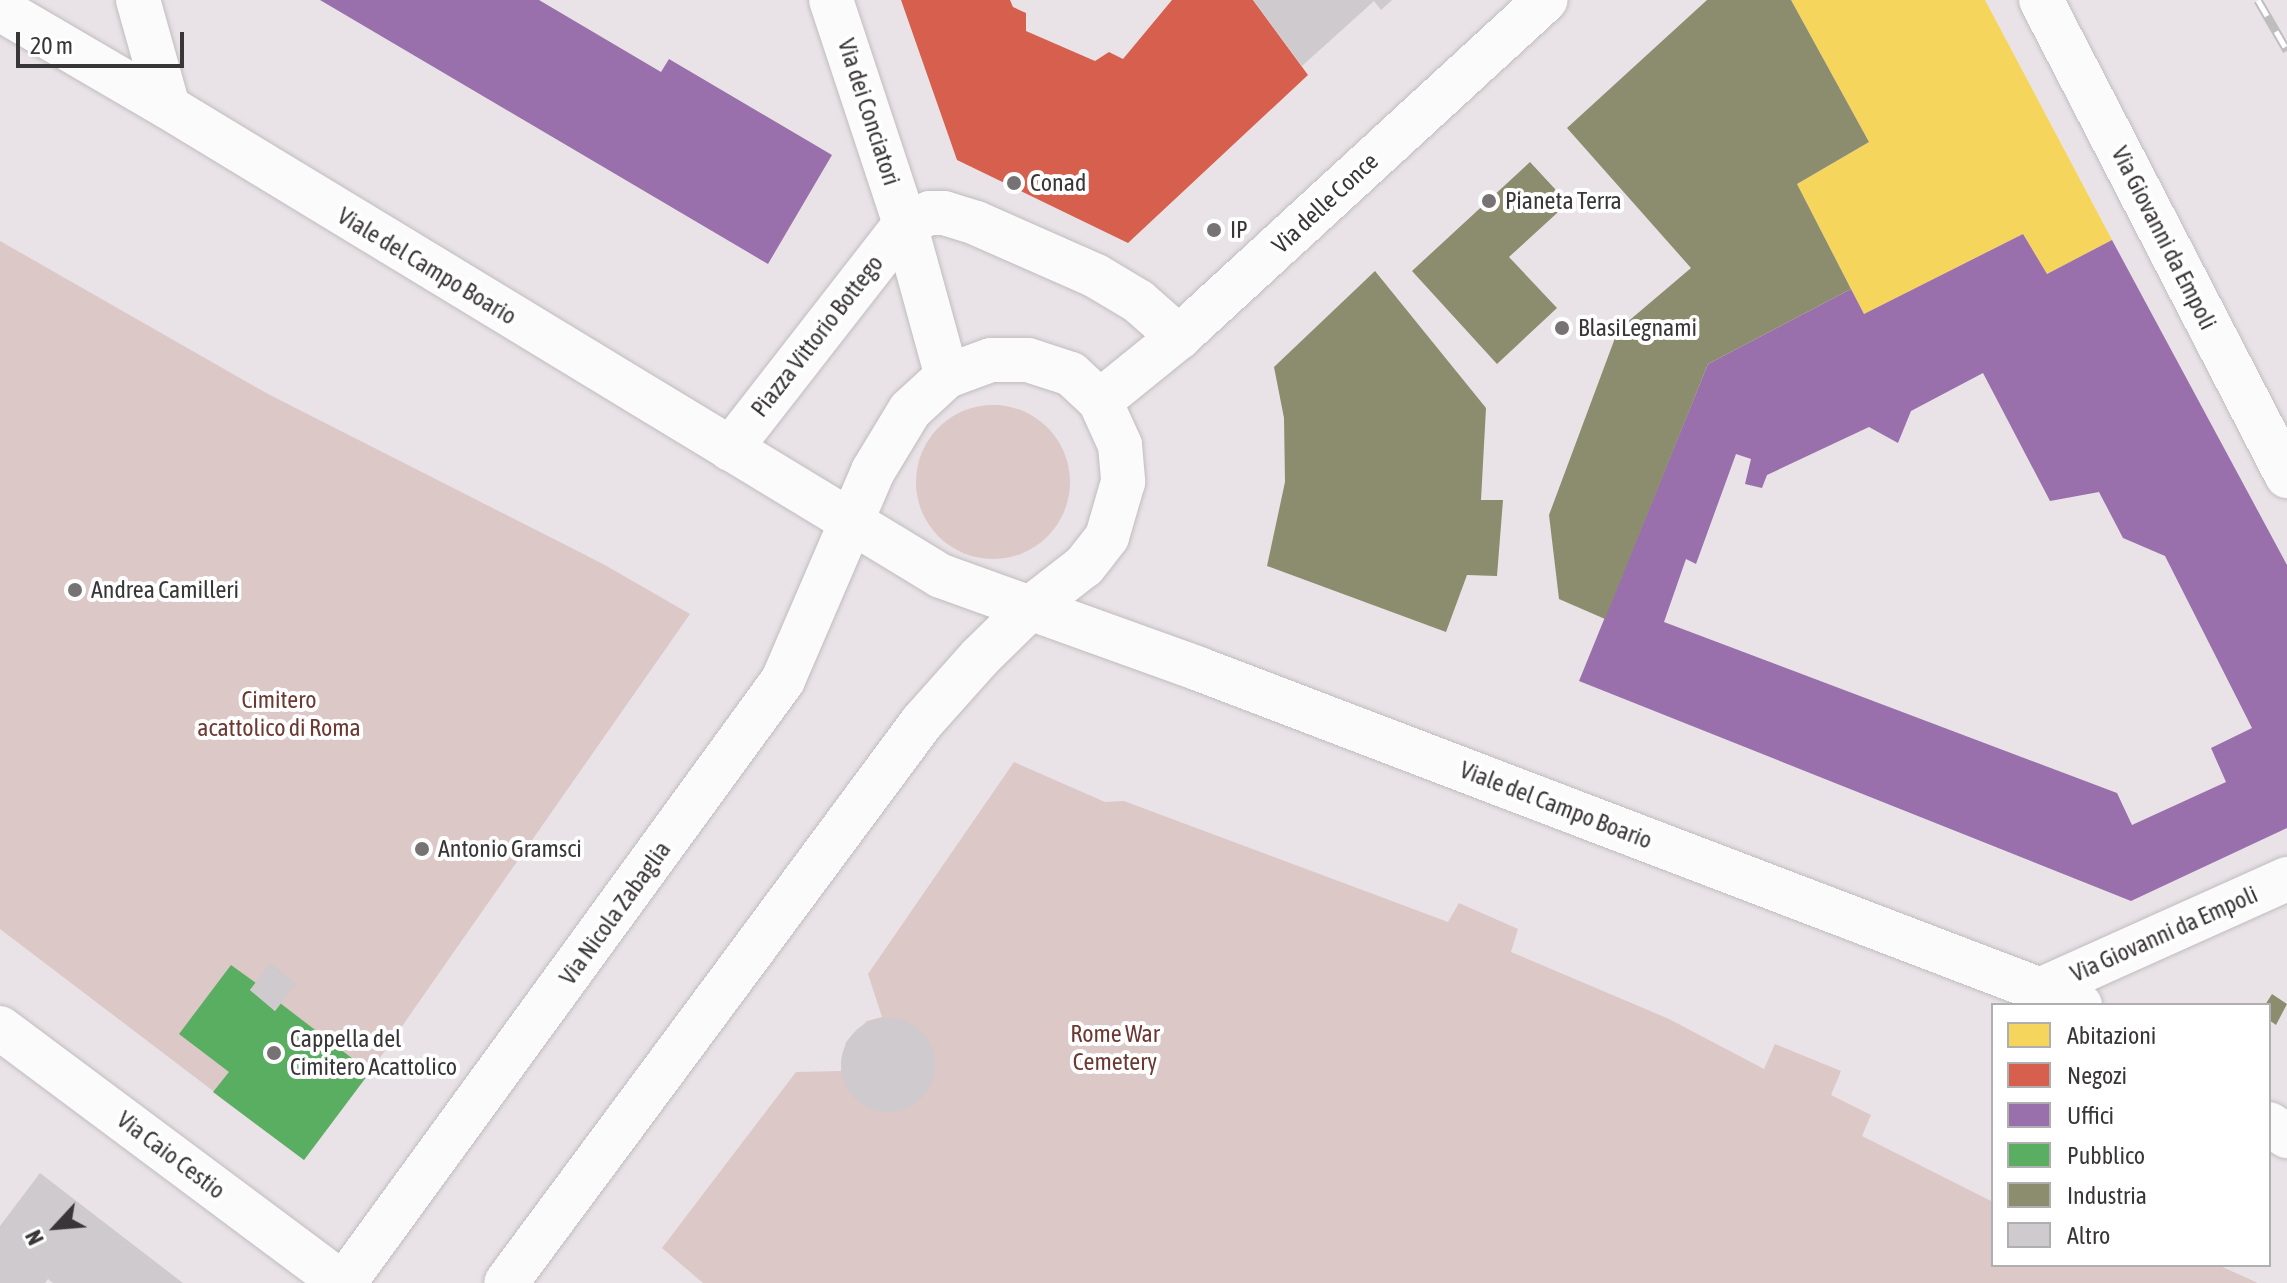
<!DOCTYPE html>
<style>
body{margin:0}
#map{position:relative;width:2287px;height:1283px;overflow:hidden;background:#e9e3e7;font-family:"Asap Condensed",sans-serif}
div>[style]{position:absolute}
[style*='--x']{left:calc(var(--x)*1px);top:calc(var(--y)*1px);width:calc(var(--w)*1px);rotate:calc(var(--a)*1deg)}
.green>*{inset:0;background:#dbc8c7}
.round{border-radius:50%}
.homes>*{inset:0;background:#f6d55c}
.shops>*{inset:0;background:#d6604d}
.offices>*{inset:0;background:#9970ab}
.public>*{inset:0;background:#5aae61}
.industry>*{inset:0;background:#8c8c6e}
.building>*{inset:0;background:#cecace}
.roads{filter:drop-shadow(0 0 2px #c1bcbf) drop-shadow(0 0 2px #c1bcbf)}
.minor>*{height:44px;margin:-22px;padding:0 22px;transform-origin:22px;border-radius:22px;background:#fcfbfb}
.rail>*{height:9px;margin-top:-4.5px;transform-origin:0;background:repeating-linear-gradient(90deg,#fff 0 18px,#bfbebf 0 36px);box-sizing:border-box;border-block:2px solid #bfbebf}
.dots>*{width:22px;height:22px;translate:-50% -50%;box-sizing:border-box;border:4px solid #fff;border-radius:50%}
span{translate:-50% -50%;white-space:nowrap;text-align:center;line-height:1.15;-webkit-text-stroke:8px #fff;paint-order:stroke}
.street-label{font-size:24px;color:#393638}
.poi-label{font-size:24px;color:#393638}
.left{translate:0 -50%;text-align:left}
.park-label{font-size:24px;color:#6c3831}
.legend{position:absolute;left:1991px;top:1003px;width:280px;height:264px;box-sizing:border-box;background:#fff;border:2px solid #b0afaf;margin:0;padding:10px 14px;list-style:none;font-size:24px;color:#393638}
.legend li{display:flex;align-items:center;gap:16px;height:40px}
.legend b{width:40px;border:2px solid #b0afaf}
.north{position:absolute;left:16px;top:1187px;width:80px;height:80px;-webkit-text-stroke:6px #fff;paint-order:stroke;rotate:244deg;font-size:22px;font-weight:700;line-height:32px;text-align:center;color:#393638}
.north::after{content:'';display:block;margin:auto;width:28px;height:36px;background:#393638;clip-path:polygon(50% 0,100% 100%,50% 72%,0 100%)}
.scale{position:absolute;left:16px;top:32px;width:168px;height:36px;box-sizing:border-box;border:4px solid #393638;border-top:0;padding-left:10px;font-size:24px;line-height:28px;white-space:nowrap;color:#393638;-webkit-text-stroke:6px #fff;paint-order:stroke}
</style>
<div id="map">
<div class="green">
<div style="clip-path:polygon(0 241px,268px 394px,603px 564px,690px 614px,370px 1072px,304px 1160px,0 929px)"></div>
<div class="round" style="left:916px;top:405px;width:154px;height:154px"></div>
<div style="clip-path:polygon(1014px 762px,1105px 802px,1124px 801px,1448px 922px,1459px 903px,1518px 929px,1511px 952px,1669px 1019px,1764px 1069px,1775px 1044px,1841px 1071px,1831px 1095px,1871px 1115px,1862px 1136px,1993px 1202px,1993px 1265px,2218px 1265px,2258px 1283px,703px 1283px,662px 1248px,796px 1072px,841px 1071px,846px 1042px,867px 1021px,882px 1017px,868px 974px)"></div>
</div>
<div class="homes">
<div style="clip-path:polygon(1791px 0,1985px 0,2112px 240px,2047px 274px,2023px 234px,1864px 314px,1797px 184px,1869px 142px)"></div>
</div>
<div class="shops">
<div style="clip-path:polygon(901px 0,1010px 0,1013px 7px,1026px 13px,1026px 31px,1095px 61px,1109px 52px,1123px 59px,1172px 0,1253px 0,1308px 75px,1128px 243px,957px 160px)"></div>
</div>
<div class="offices">
<div style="clip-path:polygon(320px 0,539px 0,661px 72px,669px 59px,832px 155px,768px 264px)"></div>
<div style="clip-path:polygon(evenodd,2023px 234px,2047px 274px,2112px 240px,2287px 565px,2287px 828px,2131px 901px,1579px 681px,1708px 364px,1851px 289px,1864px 314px,2023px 234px,1983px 373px,2050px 501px,2099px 492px,2123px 538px,2165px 556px,2252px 728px,2211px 748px,2226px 782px,2132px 825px,2117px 793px,1664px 622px,1686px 559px,1696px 564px,1736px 454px,1751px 459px,1745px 484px,1762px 488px,1767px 475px,1869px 427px,1898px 443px,1911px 411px,1983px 373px)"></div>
</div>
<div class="public">
<div style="clip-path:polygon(231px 965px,256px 983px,250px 990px,275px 1011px,280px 1003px,370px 1072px,304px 1160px,213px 1092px,229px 1072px,179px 1034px)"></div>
</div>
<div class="industry">
<div style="clip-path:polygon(1707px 0,1791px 0,1869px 142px,1797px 184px,1851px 289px,1708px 364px,1605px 619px,1559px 599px,1549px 515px,1618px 330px,1691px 268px,1567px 128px)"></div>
<div style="clip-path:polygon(1530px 162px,1568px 203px,1509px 257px,1557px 308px,1497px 364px,1412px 271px)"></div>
<div style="clip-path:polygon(1375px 271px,1486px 408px,1481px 500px,1503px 500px,1497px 576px,1467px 575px,1446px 632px,1267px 566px,1285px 482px,1284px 418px,1274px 367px)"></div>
<div style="clip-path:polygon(2272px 994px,2287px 1004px,2276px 1025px,2269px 1020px,2269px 1005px,2265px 1005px)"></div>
</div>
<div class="building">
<div style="clip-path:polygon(1253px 0,1392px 0,1381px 10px,1374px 1px,1302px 66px)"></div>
<div style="clip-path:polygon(270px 963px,296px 984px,275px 1011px,250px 990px)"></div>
<div class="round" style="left:841px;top:1018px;width:94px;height:94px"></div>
<div style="clip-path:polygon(40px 1173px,183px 1283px,53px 1283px,48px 1279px,45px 1283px,0 1283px,0 1226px)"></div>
</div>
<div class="roads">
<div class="minor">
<div style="--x:138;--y:0;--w:111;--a:74.3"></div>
<div style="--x:831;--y:0;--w:236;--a:71.7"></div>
<div style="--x:905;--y:224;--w:158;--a:74.6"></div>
<div style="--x:2041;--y:0;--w:536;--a:62.67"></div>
<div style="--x:0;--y:9;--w:194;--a:30.3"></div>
<div style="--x:168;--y:107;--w:904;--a:31.25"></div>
<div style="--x:941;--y:576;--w:274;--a:19.8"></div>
<div style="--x:1199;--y:669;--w:943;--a:20.88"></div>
<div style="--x:1100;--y:401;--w:102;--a:-39"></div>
<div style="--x:1179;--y:337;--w:498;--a:-42.6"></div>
<div style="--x:730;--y:449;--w:285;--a:-52.1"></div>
<div style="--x:905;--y:224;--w:27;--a:-24"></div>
<div style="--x:930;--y:213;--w:14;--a:0"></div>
<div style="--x:944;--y:213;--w:34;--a:17"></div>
<div style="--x:976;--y:223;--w:131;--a:23.8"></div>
<div style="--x:1096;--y:276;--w:49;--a:30.8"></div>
<div style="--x:1138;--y:301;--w:55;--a:41.3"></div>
<div style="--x:2042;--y:989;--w:269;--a:-24.2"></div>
<div style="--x:0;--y:1028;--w:427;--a:36.7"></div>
<div style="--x:2269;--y:1124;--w:22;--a:34"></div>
<div style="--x:344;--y:1283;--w:746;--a:-53.94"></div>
<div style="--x:783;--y:680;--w:228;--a:-66.7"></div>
<div style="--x:873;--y:471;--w:71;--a:-58.8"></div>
<div style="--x:910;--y:410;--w:50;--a:-42.6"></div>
<div style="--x:947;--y:376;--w:47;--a:-20"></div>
<div style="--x:991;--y:360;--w:37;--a:0"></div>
<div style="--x:1028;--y:360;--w:45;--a:18"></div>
<div style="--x:1071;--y:374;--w:40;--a:43"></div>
<div style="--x:1100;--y:401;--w:48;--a:65.6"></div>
<div style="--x:1120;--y:445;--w:37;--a:85"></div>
<div style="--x:1123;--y:482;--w:57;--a:106.2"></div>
<div style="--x:1107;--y:537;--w:37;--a:128"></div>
<div style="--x:1084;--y:566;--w:68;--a:142.1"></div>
<div style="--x:1030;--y:608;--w:70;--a:135.6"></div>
<div style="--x:980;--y:657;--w:87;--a:131.7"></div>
<div style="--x:922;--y:722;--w:698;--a:126.56"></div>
</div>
</div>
<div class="rail">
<div style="--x:2258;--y:0;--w:58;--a:59.9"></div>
</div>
<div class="dots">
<div style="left:1014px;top:183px;background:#777375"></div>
<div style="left:1489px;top:201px;background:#777375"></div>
<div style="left:1214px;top:230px;background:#777375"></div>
<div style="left:1562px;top:328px;background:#777375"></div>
<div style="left:75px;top:590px;background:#777375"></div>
<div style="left:422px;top:849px;background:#777375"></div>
<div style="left:274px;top:1053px;background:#777375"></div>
</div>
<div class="street-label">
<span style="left:869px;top:112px;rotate:72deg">Via dei Conciatori</span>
<span style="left:1325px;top:203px;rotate:-43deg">Via delle Conce</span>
<span style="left:2164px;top:238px;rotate:63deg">Via Giovanni da Empoli</span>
<span style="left:427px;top:266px;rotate:31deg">Viale del Campo Boario</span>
<span style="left:817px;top:336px;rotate:-52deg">Piazza Vittorio Bottego</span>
<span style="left:1556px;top:805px;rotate:21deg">Viale del Campo Boario</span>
<span style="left:615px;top:913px;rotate:-54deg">Via Nicola Zabaglia</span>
<span style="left:2164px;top:934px;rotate:-24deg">Via Giovanni da Empoli</span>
<span style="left:171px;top:1155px;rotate:37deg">Via Caio Cestio</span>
</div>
<div class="poi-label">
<span class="left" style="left:1030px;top:183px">Conad</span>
<span class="left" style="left:1505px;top:201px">Pianeta Terra</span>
<span class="left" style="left:1230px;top:230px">IP</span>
<span class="left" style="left:1578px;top:328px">BlasiLegnami</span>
<span class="left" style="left:91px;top:590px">Andrea Camilleri</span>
<span class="left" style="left:438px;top:849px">Antonio Gramsci</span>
<span class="left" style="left:290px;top:1053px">Cappella del<br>Cimitero Acattolico</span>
</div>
<div class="park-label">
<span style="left:279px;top:714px">Cimitero<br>acattolico di Roma</span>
<span style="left:1115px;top:1048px">Rome War<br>Cemetery</span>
</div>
<ul class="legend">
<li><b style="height:22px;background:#f6d55c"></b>Abitazioni</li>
<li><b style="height:22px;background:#d6604d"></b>Negozi</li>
<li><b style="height:22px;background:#9970ab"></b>Uffici</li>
<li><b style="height:22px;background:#5aae61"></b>Pubblico</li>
<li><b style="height:22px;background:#8c8c6e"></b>Industria</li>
<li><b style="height:22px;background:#cecace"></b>Altro</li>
</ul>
<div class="north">N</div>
<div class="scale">20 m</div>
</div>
